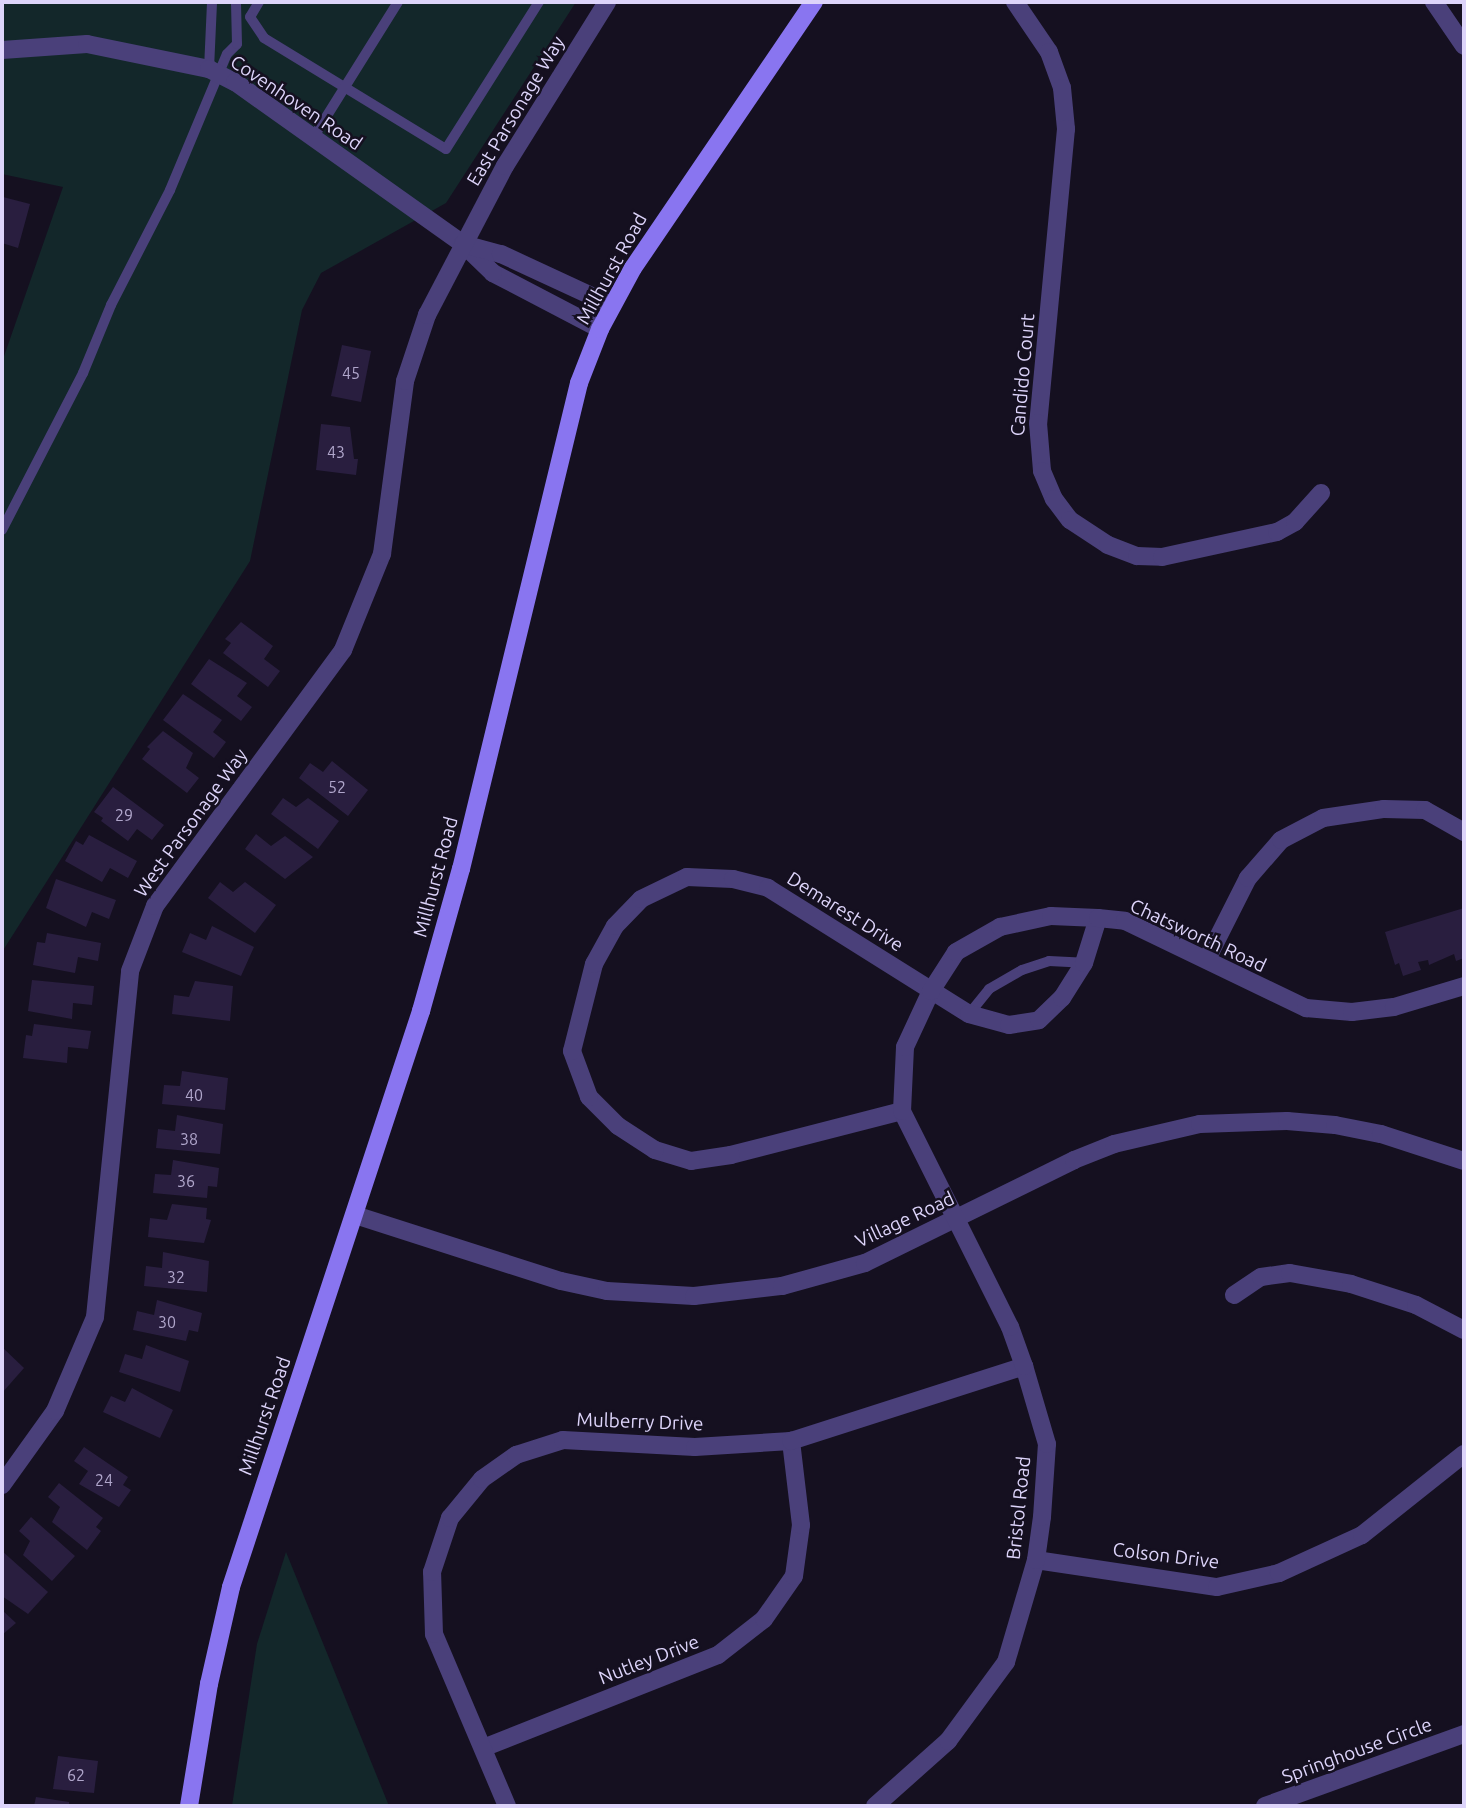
<!DOCTYPE html>
<style>
body{margin:0}
#map{position:relative;width:1466px;height:1808px;overflow:hidden;background:#151020;font-family:Ubuntu,sans-serif}
div>[style]{position:absolute}
[style*='--x']{left:calc(var(--x)*1px);top:calc(var(--y)*1px);width:calc(var(--w)*1px);rotate:calc(var(--a)*1deg)}
.green>*{inset:0;background:#13272a}
.building>*{inset:0;background:#291e3f}
.lane>*{height:10px;margin:-5px;padding:0 5px;transform-origin:5px;border-radius:5px;background:#4a407a}
.street>*{height:18px;margin:-9px;padding:0 9px;transform-origin:9px;border-radius:9px;background:#4a407a}
.secondary>*{height:18px;margin:-9px;padding:0 9px;transform-origin:9px;border-radius:9px;background:#8975f0}
span{translate:-50% -50%;white-space:nowrap;text-align:center;line-height:1.15;-webkit-text-stroke:5px #151020;paint-order:stroke}
.number-label{font-size:16px;color:#b0a6cb}
.number-label span{-webkit-text-stroke-width:0}
.street-label{font-size:19px;color:#ddd4fa}
.frame{position:absolute;inset:0;border:4px solid #ddd4fa;pointer-events:none}
</style>
<div id="map">
<div class="green">
<div style="clip-path:polygon(2px 2px,576px 2px,446px 203px,321px 273px,302px 310px,250px 561px,2px 952px,2px 362px,63px 187px,2px 174px)"></div>
<div style="clip-path:polygon(286px 1552px,389px 1806px,232px 1806px,257px 1644px)"></div>
</div>
<div class="building">
<div style="clip-path:polygon(3px 197px,30px 204px,18px 248px,2px 243px)"></div>
<div style="clip-path:polygon(342px 345px,371px 351px,361px 402px,331px 396px)"></div>
<div style="clip-path:polygon(321px 424px,350px 427px,354px 459px,358px 459px,356px 475px,316px 470px)"></div>
<div style="clip-path:polygon(241px 622px,273px 646px,264px 659px,280px 671px,268px 687px,223px 653px,231px 643px,225px 639px)"></div>
<div style="clip-path:polygon(209px 659px,247px 683px,237px 696px,252px 707px,241px 721px,191px 684px)"></div>
<div style="clip-path:polygon(183px 694px,222px 720px,213px 732px,226px 742px,214px 758px,163px 720px)"></div>
<div style="clip-path:polygon(163px 731px,193px 753px,186px 768px,199px 778px,187px 793px,142px 759px,150px 749px,147px 747px)"></div>
<div style="clip-path:polygon(332px 761px,368px 790px,348px 816px,299px 778px,310px 763px,323px 772px)"></div>
<div style="clip-path:polygon(113px 787px,164px 825px,152px 840px,137px 829px,128px 841px,101px 821px,103px 818px,94px 812px)"></div>
<div style="clip-path:polygon(283px 798px,296px 807px,308px 798px,339px 821px,318px 849px,271px 814px)"></div>
<div style="clip-path:polygon(256px 834px,271px 846px,285px 836px,313px 857px,285px 879px,245px 849px)"></div>
<div style="clip-path:polygon(89px 835px,137px 861px,128px 878px,110px 868px,102px 882px,65px 861px,76px 841px,83px 845px)"></div>
<div style="clip-path:polygon(56px 879px,116px 900px,109px 919px,92px 912px,86px 927px,46px 908px)"></div>
<div style="clip-path:polygon(220px 882px,233px 892px,245px 882px,276px 905px,255px 933px,208px 898px)"></div>
<div style="clip-path:polygon(1464px 908px,1464px 958px,1456px 961px,1454px 954px,1429px 965px,1428px 960px,1418px 962px,1421px 970px,1403px 976px,1399px 963px,1395px 965px,1385px 932px)"></div>
<div style="clip-path:polygon(212px 926px,254px 947px,241px 976px,182px 952px,190px 933px,206px 940px)"></div>
<div style="clip-path:polygon(47px 933px,101px 943px,98px 961px,78px 957px,75px 973px,33px 965px,37px 942px,45px 943px)"></div>
<div style="clip-path:polygon(32px 980px,94px 986px,92px 1005px,73px 1003px,72px 1019px,28px 1011px)"></div>
<div style="clip-path:polygon(195px 981px,233px 986px,230px 1021px,172px 1014px,174px 995px,189px 997px)"></div>
<div style="clip-path:polygon(34px 1024px,91px 1031px,88px 1049px,68px 1047px,67px 1063px,23px 1058px,26px 1035px,32px 1036px)"></div>
<div style="clip-path:polygon(182px 1071px,228px 1078px,225px 1110px,162px 1104px,164px 1085px,180px 1086px)"></div>
<div style="clip-path:polygon(177px 1115px,223px 1124px,220px 1154px,156px 1148px,158px 1129px,175px 1131px)"></div>
<div style="clip-path:polygon(173px 1160px,219px 1168px,217px 1187px,208px 1186px,207px 1198px,153px 1193px,155px 1174px,171px 1175px)"></div>
<div style="clip-path:polygon(172px 1204px,207px 1208px,206px 1219px,211px 1220px,204px 1243px,148px 1237px,150px 1218px,167px 1220px)"></div>
<div style="clip-path:polygon(163px 1252px,209px 1261px,207px 1292px,144px 1286px,146px 1266px,162px 1268px)"></div>
<div style="clip-path:polygon(157px 1300px,202px 1313px,198px 1332px,189px 1330px,186px 1341px,133px 1330px,137px 1311px,154px 1315px)"></div>
<div style="clip-path:polygon(146px 1345px,189px 1361px,180px 1392px,119px 1372px,125px 1354px,142px 1359px)"></div>
<div style="clip-path:polygon(2px 1347px,24px 1368px,2px 1393px)"></div>
<div style="clip-path:polygon(132px 1388px,173px 1410px,160px 1438px,103px 1412px,111px 1396px,125px 1402px)"></div>
<div style="clip-path:polygon(84px 1447px,128px 1477px,123px 1485px,131px 1490px,119px 1507px,79px 1484px,88px 1471px,74px 1461px)"></div>
<div style="clip-path:polygon(59px 1483px,103px 1518px,96px 1527px,101px 1531px,87px 1550px,52px 1522px,60px 1507px,48px 1497px)"></div>
<div style="clip-path:polygon(31px 1517px,75px 1556px,52px 1581px,23px 1555px,30px 1541px,19px 1531px)"></div>
<div style="clip-path:polygon(2px 1551px,48px 1592px,28px 1614px,2px 1596px)"></div>
<div style="clip-path:polygon(2px 1610px,16px 1623px,2px 1635px)"></div>
<div style="clip-path:polygon(58px 1756px,98px 1761px,94px 1793px,53px 1789px)"></div>
<div style="clip-path:polygon(36px 1797px,69px 1802px,69px 1806px,34px 1806px)"></div>
</div>
<div class="lane">
<div style="--x:259;--y:2;--w:17;--a:121"></div>
<div style="--x:250;--y:17;--w:25;--a:56"></div>
<div style="--x:264;--y:38;--w:213;--a:31.4"></div>
<div style="--x:446;--y:149;--w:174;--a:-57.7"></div>
<div style="--x:209;--y:69;--w:67;--a:-87.4"></div>
<div style="--x:313;--y:138;--w:160;--a:-58"></div>
<div style="--x:2;--y:530;--w:177;--a:-62.7"></div>
<div style="--x:83;--y:373;--w:74;--a:-67.6"></div>
<div style="--x:111;--y:305;--w:129;--a:-62.8"></div>
<div style="--x:170;--y:190;--w:147;--a:-67.3"></div>
<div style="--x:227;--y:54;--w:14;--a:-45"></div>
<div style="--x:237;--y:44;--w:42;--a:-91.4"></div>
<div style="--x:969;--y:1014;--w:32;--a:-51"></div>
<div style="--x:989;--y:989;--w:38;--a:-30"></div>
<div style="--x:1022;--y:970;--w:28;--a:-18"></div>
<div style="--x:1049;--y:961;--w:35;--a:3"></div>
</div>
<div class="street">
<div style="--x:1015;--y:2;--w:60;--a:55.8"></div>
<div style="--x:1049;--y:52;--w:38;--a:70"></div>
<div style="--x:1062;--y:88;--w:41;--a:84.4"></div>
<div style="--x:1066;--y:129;--w:295;--a:95.4"></div>
<div style="--x:1038;--y:423;--w:48;--a:85.2"></div>
<div style="--x:1042;--y:471;--w:30;--a:67"></div>
<div style="--x:1054;--y:499;--w:26;--a:53"></div>
<div style="--x:1070;--y:520;--w:45;--a:33.3"></div>
<div style="--x:1108;--y:545;--w:31;--a:21"></div>
<div style="--x:1137;--y:556;--w:25;--a:2"></div>
<div style="--x:1162;--y:557;--w:118;--a:-12.3"></div>
<div style="--x:1277;--y:532;--w:21;--a:-29"></div>
<div style="--x:1295;--y:522;--w:39;--a:-48"></div>
<div style="--x:1434;--y:2;--w:53;--a:55.7"></div>
<div style="--x:2;--y:50;--w:85;--a:-4"></div>
<div style="--x:87;--y:44;--w:125;--a:11.6"></div>
<div style="--x:209;--y:69;--w:29;--a:27"></div>
<div style="--x:235;--y:82;--w:280;--a:35.4"></div>
<div style="--x:600;--y:329;--w:121;--a:-152.4"></div>
<div style="--x:493;--y:273;--w:42;--a:-136"></div>
<div style="--x:463;--y:244;--w:39;--a:15"></div>
<div style="--x:501;--y:254;--w:121;--a:24.9"></div>
<div style="--x:1207;--y:959;--w:91;--a:-63.2"></div>
<div style="--x:1248;--y:878;--w:50;--a:-49"></div>
<div style="--x:1281;--y:840;--w:47;--a:-27.6"></div>
<div style="--x:1323;--y:818;--w:62;--a:-8.4"></div>
<div style="--x:1384;--y:809;--w:41;--a:1.4"></div>
<div style="--x:1425;--y:810;--w:45;--a:29.4"></div>
<div style="--x:902;--y:1111;--w:177;--a:165.6"></div>
<div style="--x:731;--y:1155;--w:40;--a:171.5"></div>
<div style="--x:691;--y:1161;--w:38;--a:-163"></div>
<div style="--x:655;--y:1150;--w:44;--a:-147"></div>
<div style="--x:618;--y:1126;--w:41;--a:-135"></div>
<div style="--x:589;--y:1097;--w:49;--a:-110.3"></div>
<div style="--x:572;--y:1051;--w:90;--a:-75.8"></div>
<div style="--x:594;--y:964;--w:43;--a:-61.1"></div>
<div style="--x:615;--y:926;--w:37;--a:-46"></div>
<div style="--x:641;--y:899;--w:51;--a:-25.6"></div>
<div style="--x:687;--y:877;--w:46;--a:2.5"></div>
<div style="--x:733;--y:879;--w:36;--a:14"></div>
<div style="--x:768;--y:888;--w:237;--a:32.1"></div>
<div style="--x:969;--y:1014;--w:41;--a:15.4"></div>
<div style="--x:1009;--y:1025;--w:30;--a:-9"></div>
<div style="--x:1039;--y:1020;--w:32;--a:-44"></div>
<div style="--x:1062;--y:998;--w:41;--a:-57.8"></div>
<div style="--x:1084;--y:963;--w:47;--a:-72.7"></div>
<div style="--x:355;--y:1215;--w:216;--a:17.8"></div>
<div style="--x:561;--y:1281;--w:47;--a:12.3"></div>
<div style="--x:607;--y:1291;--w:87;--a:3.3"></div>
<div style="--x:694;--y:1296;--w:89;--a:-6.5"></div>
<div style="--x:782;--y:1286;--w:86;--a:-15.5"></div>
<div style="--x:865;--y:1263;--w:233;--a:-26.2"></div>
<div style="--x:1074;--y:1160;--w:43;--a:-21.8"></div>
<div style="--x:1114;--y:1144;--w:88;--a:-13.1"></div>
<div style="--x:1200;--y:1124;--w:87;--a:-2"></div>
<div style="--x:1287;--y:1121;--w:48;--a:4.8"></div>
<div style="--x:1335;--y:1125;--w:47;--a:11.1"></div>
<div style="--x:1381;--y:1134;--w:87;--a:18"></div>
<div style="--x:1234;--y:1295;--w:32;--a:-34"></div>
<div style="--x:1261;--y:1277;--w:29;--a:-8"></div>
<div style="--x:1290;--y:1273;--w:62;--a:10.2"></div>
<div style="--x:1351;--y:1284;--w:68;--a:17.9"></div>
<div style="--x:1416;--y:1305;--w:54;--a:27.5"></div>
<div style="--x:2;--y:1485;--w:91;--a:-54.4"></div>
<div style="--x:55;--y:1411;--w:102;--a:-66.9"></div>
<div style="--x:95;--y:1317;--w:348;--a:-84.2"></div>
<div style="--x:130;--y:971;--w:70;--a:-69"></div>
<div style="--x:155;--y:906;--w:318;--a:-53.7"></div>
<div style="--x:343;--y:650;--w:104;--a:-67.9"></div>
<div style="--x:382;--y:554;--w:175;--a:-82.4"></div>
<div style="--x:405;--y:381;--w:70;--a:-71.6"></div>
<div style="--x:427;--y:315;--w:168;--a:-62.4"></div>
<div style="--x:505;--y:166;--w:193;--a:-58.1"></div>
<div style="--x:1036;--y:1560;--w:183;--a:8.5"></div>
<div style="--x:1217;--y:1587;--w:64;--a:-12.7"></div>
<div style="--x:1279;--y:1573;--w:91;--a:-24.6"></div>
<div style="--x:1362;--y:1535;--w:130;--a:-38.5"></div>
<div style="--x:483;--y:1748;--w:253;--a:-21.6"></div>
<div style="--x:718;--y:1655;--w:58;--a:-38"></div>
<div style="--x:764;--y:1619;--w:52;--a:-55.1"></div>
<div style="--x:794;--y:1576;--w:51;--a:-82.2"></div>
<div style="--x:801;--y:1525;--w:85;--a:-96.8"></div>
<div style="--x:507;--y:1806;--w:187;--a:-113"></div>
<div style="--x:434;--y:1634;--w:62;--a:-91.8"></div>
<div style="--x:432;--y:1572;--w:57;--a:-71.6"></div>
<div style="--x:450;--y:1518;--w:50;--a:-50.6"></div>
<div style="--x:482;--y:1479;--w:42;--a:-35.2"></div>
<div style="--x:516;--y:1455;--w:49;--a:-17.7"></div>
<div style="--x:563;--y:1440;--w:132;--a:3"></div>
<div style="--x:695;--y:1447;--w:96;--a:-3.6"></div>
<div style="--x:791;--y:1441;--w:245;--a:-17.8"></div>
<div style="--x:875;--y:1806;--w:98;--a:-41.7"></div>
<div style="--x:948;--y:1741;--w:98;--a:-53.7"></div>
<div style="--x:1006;--y:1662;--w:106;--a:-73.6"></div>
<div style="--x:1036;--y:1560;--w:43;--a:-82.1"></div>
<div style="--x:1042;--y:1517;--w:73;--a:-86.1"></div>
<div style="--x:1047;--y:1444;--w:81;--a:-106.4"></div>
<div style="--x:1024;--y:1366;--w:41;--a:-109.7"></div>
<div style="--x:1010;--y:1327;--w:241;--a:-116.6"></div>
<div style="--x:902;--y:1111;--w:64;--a:-87.3"></div>
<div style="--x:905;--y:1047;--w:62;--a:-65.1"></div>
<div style="--x:931;--y:991;--w:46;--a:-57.3"></div>
<div style="--x:956;--y:952;--w:51;--a:-29.6"></div>
<div style="--x:1000;--y:927;--w:52;--a:-12.2"></div>
<div style="--x:1051;--y:916;--w:47;--a:2.4"></div>
<div style="--x:1098;--y:918;--w:27;--a:6"></div>
<div style="--x:1125;--y:921;--w:201;--a:25.7"></div>
<div style="--x:1306;--y:1008;--w:46;--a:5"></div>
<div style="--x:1352;--y:1012;--w:42;--a:-6.8"></div>
<div style="--x:1394;--y:1007;--w:73;--a:-16.7"></div>
<div style="--x:1265;--y:1806;--w:212;--a:-19.9"></div>
</div>
<div class="secondary">
<div style="--x:189;--y:1806;--w:124;--a:-80.7"></div>
<div style="--x:209;--y:1684;--w:99;--a:-77.2"></div>
<div style="--x:231;--y:1587;--w:607;--a:-71.74"></div>
<div style="--x:421;--y:1011;--w:148;--a:-74.3"></div>
<div style="--x:461;--y:869;--w:500;--a:-76.35"></div>
<div style="--x:579;--y:383;--w:58;--a:-68.7"></div>
<div style="--x:600;--y:329;--w:69;--a:-61.6"></div>
<div style="--x:633;--y:268;--w:322;--a:-55.8"></div>
</div>
<div class="number-label">
<span style="left:351px;top:373px">45</span>
<span style="left:336px;top:452px">43</span>
<span style="left:337px;top:787px">52</span>
<span style="left:124px;top:815px">29</span>
<span style="left:194px;top:1095px">40</span>
<span style="left:189px;top:1139px">38</span>
<span style="left:186px;top:1181px">36</span>
<span style="left:176px;top:1277px">32</span>
<span style="left:167px;top:1322px">30</span>
<span style="left:104px;top:1480px">24</span>
<span style="left:76px;top:1775px">62</span>
</div>
<div class="street-label">
<span style="left:296px;top:103px;rotate:34deg">Covenhoven Road</span>
<span style="left:516px;top:111px;rotate:-59deg">East Parsonage Way</span>
<span style="left:612px;top:269px;rotate:-61deg">Millhurst Road</span>
<span style="left:1023px;top:375px;rotate:-85deg">Candido Court</span>
<span style="left:191px;top:823px;rotate:-54deg">West Parsonage Way</span>
<span style="left:436px;top:877px;rotate:-75deg">Millhurst Road</span>
<span style="left:845px;top:912px;rotate:32deg">Demarest Drive</span>
<span style="left:1198px;top:936px;rotate:25deg">Chatsworth Road</span>
<span style="left:905px;top:1220px;rotate:-25deg">Village Road</span>
<span style="left:265px;top:1416px;rotate:-71deg">Millhurst Road</span>
<span style="left:640px;top:1422px;rotate:2deg">Mulberry Drive</span>
<span style="left:1019px;top:1508px;rotate:-84deg">Bristol Road</span>
<span style="left:1166px;top:1556px;rotate:7deg">Colson Drive</span>
<span style="left:649px;top:1660px;rotate:-21deg">Nutley Drive</span>
<span style="left:1357px;top:1751px;rotate:-20deg">Springhouse Circle</span>
</div>
<div class="frame"></div>
</div>
